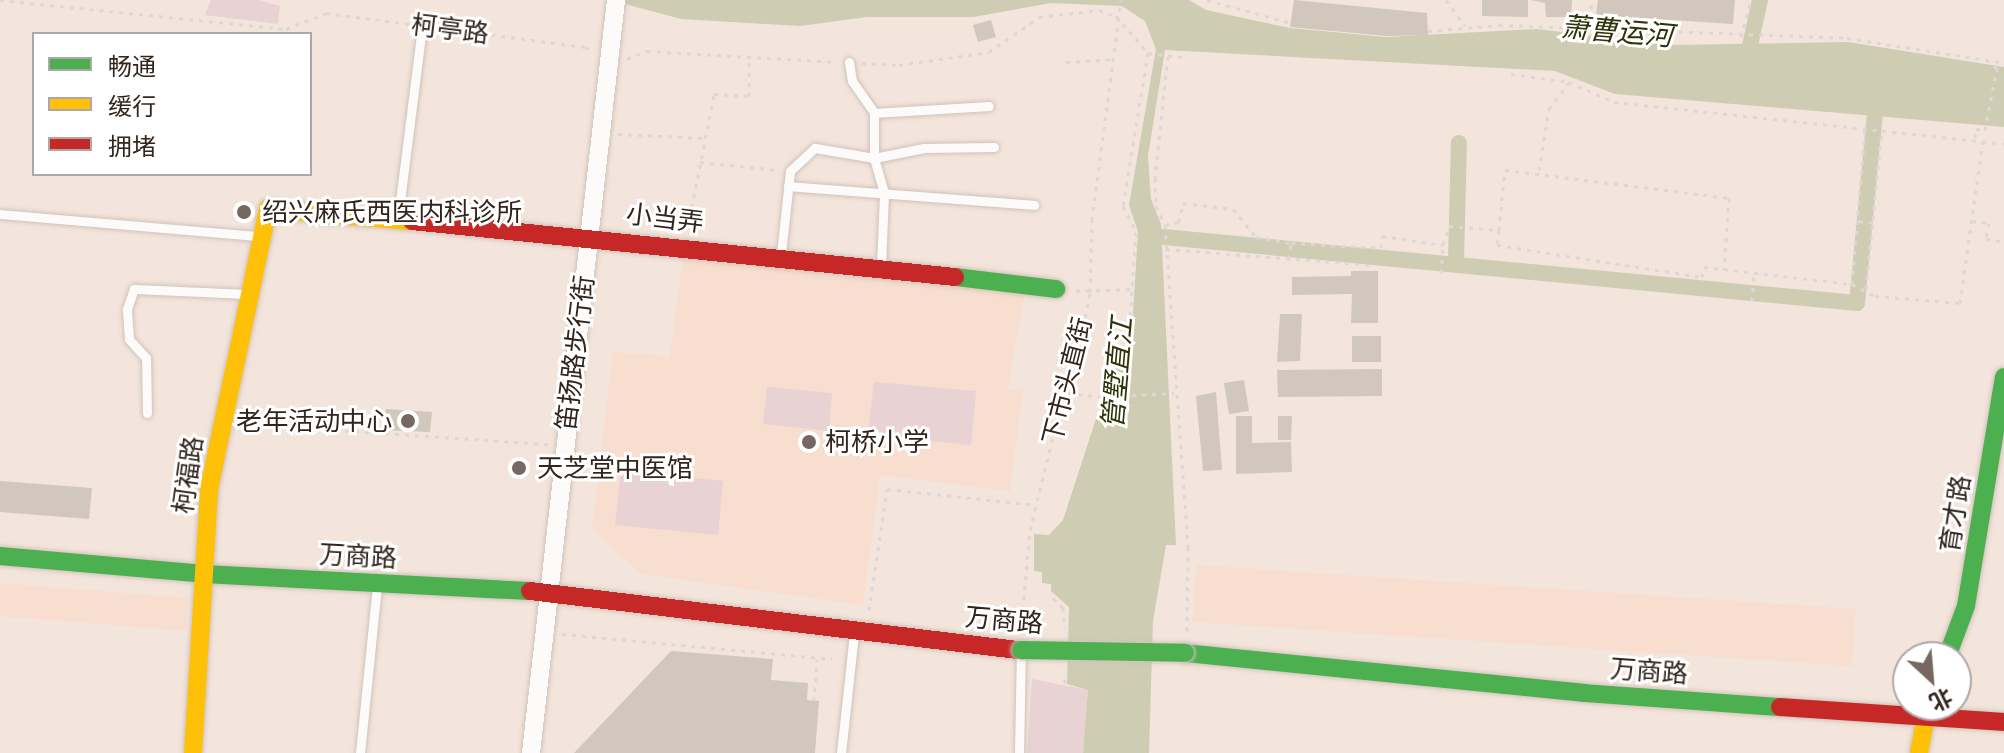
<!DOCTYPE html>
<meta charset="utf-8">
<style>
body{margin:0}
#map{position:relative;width:2004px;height:753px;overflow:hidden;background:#f4e5dc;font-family:"Noto Sans","Noto Sans SC",sans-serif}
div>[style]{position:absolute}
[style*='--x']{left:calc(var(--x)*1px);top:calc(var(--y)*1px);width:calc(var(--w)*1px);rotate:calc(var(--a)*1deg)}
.built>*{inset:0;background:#f7dece}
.green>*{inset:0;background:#e8d2d3}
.water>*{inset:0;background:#ceccb3}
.canal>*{height:16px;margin:-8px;padding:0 8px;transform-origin:8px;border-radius:8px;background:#ceccb3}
.building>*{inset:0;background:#d1c7bd}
.path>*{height:3px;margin-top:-1.5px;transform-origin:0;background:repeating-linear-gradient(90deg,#ddd8d6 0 4px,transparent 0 10px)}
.roads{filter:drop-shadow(0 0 2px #d0c3ba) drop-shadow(0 0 2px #d0c3ba)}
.lane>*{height:9px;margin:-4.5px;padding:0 4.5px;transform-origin:4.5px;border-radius:4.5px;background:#fdfbfa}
.street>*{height:18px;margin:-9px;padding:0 9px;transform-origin:9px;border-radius:9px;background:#fdfbfa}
.fast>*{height:18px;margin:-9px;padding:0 9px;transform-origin:9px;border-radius:9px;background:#4caf50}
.slow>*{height:18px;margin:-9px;padding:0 9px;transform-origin:9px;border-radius:9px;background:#ffc107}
.jam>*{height:18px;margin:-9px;padding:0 9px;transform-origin:9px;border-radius:9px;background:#c62828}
.bridges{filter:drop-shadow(0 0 2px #d0c3ba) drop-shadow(0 0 2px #d0c3ba)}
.fast-bridge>*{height:18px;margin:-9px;padding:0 9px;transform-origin:9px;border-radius:9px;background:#4caf50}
.dots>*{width:22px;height:22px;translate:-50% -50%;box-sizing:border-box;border:4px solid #fff;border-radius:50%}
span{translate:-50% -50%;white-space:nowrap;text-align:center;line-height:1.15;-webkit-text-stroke:6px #fff;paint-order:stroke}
.street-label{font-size:26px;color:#32251d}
.poi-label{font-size:26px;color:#32251d}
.left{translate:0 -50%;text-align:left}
.right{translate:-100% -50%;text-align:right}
.water-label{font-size:28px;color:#2f3309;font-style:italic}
.legend{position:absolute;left:32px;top:32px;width:280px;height:144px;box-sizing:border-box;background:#fff;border:2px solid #ada8a5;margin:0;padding:10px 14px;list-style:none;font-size:24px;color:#32251d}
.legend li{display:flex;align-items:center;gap:16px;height:40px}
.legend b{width:40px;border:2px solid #ada8a5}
.north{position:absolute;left:1892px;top:641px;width:80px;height:80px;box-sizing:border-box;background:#fff;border:2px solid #ada8a5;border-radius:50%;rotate:154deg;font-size:22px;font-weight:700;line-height:32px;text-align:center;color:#32251d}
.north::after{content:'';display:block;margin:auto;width:28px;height:36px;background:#766860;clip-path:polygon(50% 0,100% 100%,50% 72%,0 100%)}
</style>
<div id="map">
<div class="built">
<div style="clip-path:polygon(683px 257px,1025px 292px,1008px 389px,1023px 389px,1010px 491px,880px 475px,863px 605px,641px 574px,592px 529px,613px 352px,670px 356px)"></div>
<div style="clip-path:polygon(1196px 565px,1856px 609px,1852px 666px,1192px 622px)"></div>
<div style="clip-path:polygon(0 583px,188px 598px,185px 631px,0 616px)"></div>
</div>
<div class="green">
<div style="clip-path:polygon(211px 0,259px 0,280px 6px,278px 24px,205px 15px)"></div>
<div style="clip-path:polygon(874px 382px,976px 391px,971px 445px,868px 435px)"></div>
<div style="clip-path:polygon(767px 387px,832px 393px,829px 431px,763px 424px)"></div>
<div style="clip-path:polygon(621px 471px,723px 481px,718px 535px,615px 525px)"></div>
<div style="clip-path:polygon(1032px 679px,1088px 690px,1083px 753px,1027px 753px)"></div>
</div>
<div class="water">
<div style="clip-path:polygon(610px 0,1189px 0,1206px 10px,1290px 28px,1386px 37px,1537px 29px,1669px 45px,1848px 42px,2004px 67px,2004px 127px,1615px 94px,1555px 71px,1165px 50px,1148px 156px,1151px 199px,1161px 224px,1176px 545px,1166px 545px,1153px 621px,1149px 753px,1083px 753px,1088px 690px,1067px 684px,1069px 607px,1051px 591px,1051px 584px,1042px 583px,1042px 572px,1034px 571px,1034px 534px,1049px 535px,1063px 520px,1109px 379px,1131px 345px,1138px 232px,1129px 205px,1156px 49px,1145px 21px,1122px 6px,1051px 3px,973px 17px,867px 17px,800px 26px,681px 19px)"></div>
</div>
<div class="canal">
<div style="--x:1746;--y:64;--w:66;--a:-77.7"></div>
<div style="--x:1153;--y:236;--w:707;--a:5.44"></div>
<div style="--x:1857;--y:303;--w:211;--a:-84.6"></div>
<div style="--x:1456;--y:262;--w:119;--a:-88.6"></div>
</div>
<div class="building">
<div style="clip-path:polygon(1294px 0,1427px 13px,1428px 35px,1387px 36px,1290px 27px)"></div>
<div style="clip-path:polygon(1482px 0,1528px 0,1528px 17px,1482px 16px)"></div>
<div style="clip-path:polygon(1531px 0,1572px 0,1571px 17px,1546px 17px,1545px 3px)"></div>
<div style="clip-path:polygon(1598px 0,1735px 0,1733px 24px,1596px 15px)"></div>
<div style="clip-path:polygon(991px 20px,996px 37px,978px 42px,973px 25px)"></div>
<div style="clip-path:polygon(1351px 271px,1378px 271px,1378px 323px,1351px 323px,1352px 294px,1292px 295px,1292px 277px,1351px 276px)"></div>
<div style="clip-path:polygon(1280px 314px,1302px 314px,1300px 361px,1277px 362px)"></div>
<div style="clip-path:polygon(1352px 336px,1381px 336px,1381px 362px,1352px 362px)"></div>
<div style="clip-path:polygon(1382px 369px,1382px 396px,1278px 397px,1277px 370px)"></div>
<div style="clip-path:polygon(1244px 380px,1249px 411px,1229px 414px,1224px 383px)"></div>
<div style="clip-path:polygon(1216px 392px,1222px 470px,1203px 471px,1196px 396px)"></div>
<div style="clip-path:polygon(386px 409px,432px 412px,430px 432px,383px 430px)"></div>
<div style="clip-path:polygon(1236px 416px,1252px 416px,1252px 443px,1291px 442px,1292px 472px,1236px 474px)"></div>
<div style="clip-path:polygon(1278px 416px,1292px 416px,1291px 440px,1278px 440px)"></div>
<div style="clip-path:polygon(0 481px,92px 488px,89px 519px,0 512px)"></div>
<div style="clip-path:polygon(671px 651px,773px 659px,771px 680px,808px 683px,807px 700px,819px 701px,815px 753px,574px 753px)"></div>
</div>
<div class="path">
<div style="--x:0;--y:0;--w:287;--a:5.8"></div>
<div style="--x:286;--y:29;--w:43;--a:-21.8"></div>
<div style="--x:326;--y:13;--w:84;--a:7.5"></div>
<div style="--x:1207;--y:0;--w:87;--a:15.3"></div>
<div style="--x:1446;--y:0;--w:32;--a:54"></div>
<div style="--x:432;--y:27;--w:155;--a:7.4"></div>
<div style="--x:586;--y:47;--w:9;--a:36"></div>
<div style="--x:1589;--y:28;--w:28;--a:-84"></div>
<div style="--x:1428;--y:31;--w:71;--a:-4.8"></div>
<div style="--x:1499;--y:25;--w:348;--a:2.1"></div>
<div style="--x:1847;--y:38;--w:159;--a:9"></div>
<div style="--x:1741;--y:37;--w:38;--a:-75"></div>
<div style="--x:1148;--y:53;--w:34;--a:7"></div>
<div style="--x:1168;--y:56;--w:123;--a:96.1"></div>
<div style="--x:1155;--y:178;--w:28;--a:88"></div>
<div style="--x:1156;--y:206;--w:21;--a:65"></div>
<div style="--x:1165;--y:225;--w:323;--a:85.9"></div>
<div style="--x:1188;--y:547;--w:85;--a:90.7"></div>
<div style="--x:627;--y:59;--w:22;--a:-22"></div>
<div style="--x:647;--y:51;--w:191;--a:3.3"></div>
<div style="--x:1066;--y:62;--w:48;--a:-3.6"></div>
<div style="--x:862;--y:63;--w:37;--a:3"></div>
<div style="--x:899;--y:65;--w:91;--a:-8.2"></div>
<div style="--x:989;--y:52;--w:61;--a:-35"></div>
<div style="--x:1039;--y:17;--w:60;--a:-6.7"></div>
<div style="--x:1099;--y:10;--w:18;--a:19"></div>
<div style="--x:1116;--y:16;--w:49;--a:49.1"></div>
<div style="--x:1148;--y:53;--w:155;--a:99.3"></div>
<div style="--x:1123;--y:206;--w:29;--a:63"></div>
<div style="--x:1136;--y:232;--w:113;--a:94"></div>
<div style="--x:1128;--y:345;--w:42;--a:124.4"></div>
<div style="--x:1104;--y:380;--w:17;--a:97"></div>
<div style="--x:1102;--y:397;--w:38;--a:-174"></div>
<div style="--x:1511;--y:74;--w:59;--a:7.9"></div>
<div style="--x:1569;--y:82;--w:49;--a:24"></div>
<div style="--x:1614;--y:102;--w:392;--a:6.1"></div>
<div style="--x:618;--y:134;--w:87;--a:2.6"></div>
<div style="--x:1975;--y:138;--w:9;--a:-84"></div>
<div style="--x:1976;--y:129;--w:9;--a:6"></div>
<div style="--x:1985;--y:130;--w:63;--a:-79"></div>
<div style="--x:1997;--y:68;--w:11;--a:-146"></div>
<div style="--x:700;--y:162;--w:78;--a:5.9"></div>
<div style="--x:1539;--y:170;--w:62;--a:-80.7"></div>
<div style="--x:1549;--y:109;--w:34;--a:-53"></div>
<div style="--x:1859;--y:221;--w:14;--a:8"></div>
<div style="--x:1972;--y:221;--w:17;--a:7"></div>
<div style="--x:1989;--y:223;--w:16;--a:101"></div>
<div style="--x:1986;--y:239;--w:18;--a:9"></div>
<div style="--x:1165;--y:225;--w:14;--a:-12"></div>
<div style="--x:1179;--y:222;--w:19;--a:-78"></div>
<div style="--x:1183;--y:203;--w:50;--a:6.8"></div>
<div style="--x:1233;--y:209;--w:36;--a:51"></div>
<div style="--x:1256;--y:237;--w:36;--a:10"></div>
<div style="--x:1291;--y:243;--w:90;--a:3.2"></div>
<div style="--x:1381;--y:248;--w:12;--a:-85"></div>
<div style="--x:1382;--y:236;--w:62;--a:8.4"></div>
<div style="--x:1443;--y:245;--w:20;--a:-72"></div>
<div style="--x:1449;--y:226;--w:50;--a:4.6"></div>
<div style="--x:1499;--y:230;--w:15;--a:98"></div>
<div style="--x:1497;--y:245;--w:207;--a:8.9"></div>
<div style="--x:1702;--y:277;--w:10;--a:-79"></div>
<div style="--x:1704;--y:267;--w:149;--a:6.6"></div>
<div style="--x:1852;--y:284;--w:26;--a:28"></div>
<div style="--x:1875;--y:296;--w:85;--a:4.7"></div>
<div style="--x:1960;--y:303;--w:166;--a:-82"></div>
<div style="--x:688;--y:227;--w:136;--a:-78.9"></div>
<div style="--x:714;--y:94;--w:35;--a:3"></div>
<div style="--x:749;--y:96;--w:38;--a:-90"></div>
<div style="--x:1499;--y:230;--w:60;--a:-84.3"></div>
<div style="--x:1505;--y:170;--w:226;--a:7.1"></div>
<div style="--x:1729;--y:198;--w:72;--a:94"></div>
<div style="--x:1166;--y:249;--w:207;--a:4.4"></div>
<div style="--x:1289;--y:259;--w:16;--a:-83"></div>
<div style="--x:1441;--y:273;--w:28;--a:-86"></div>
<div style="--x:1852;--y:284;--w:157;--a:-85.2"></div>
<div style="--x:1866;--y:289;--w:160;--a:-84.3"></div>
<div style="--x:1076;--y:291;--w:56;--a:-2"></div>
<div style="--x:1752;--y:301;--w:27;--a:-86"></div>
<div style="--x:1102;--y:397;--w:72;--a:-3.2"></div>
<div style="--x:245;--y:424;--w:305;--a:3.8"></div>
<div style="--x:1053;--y:598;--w:14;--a:45"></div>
<div style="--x:1063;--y:608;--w:21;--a:87"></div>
<div style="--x:869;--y:610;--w:122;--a:-81.5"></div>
<div style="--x:887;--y:489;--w:150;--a:6.1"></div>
<div style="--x:1021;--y:629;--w:99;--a:-84.8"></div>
<div style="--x:1030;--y:530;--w:141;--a:-76.1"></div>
<div style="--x:1064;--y:393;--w:20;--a:-60"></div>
<div style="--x:1074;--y:376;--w:86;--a:-79.2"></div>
<div style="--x:1090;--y:292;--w:72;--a:-88.4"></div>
<div style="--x:1092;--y:220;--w:222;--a:-82.5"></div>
<div style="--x:562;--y:634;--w:271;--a:5.3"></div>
<div style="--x:814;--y:701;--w:42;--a:-85.9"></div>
<div style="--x:1064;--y:753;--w:80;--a:-89.3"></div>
</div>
<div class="roads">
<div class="lane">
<div style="--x:849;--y:62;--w:19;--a:81"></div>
<div style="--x:852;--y:81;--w:39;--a:55"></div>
<div style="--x:874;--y:113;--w:45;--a:90"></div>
<div style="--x:874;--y:158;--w:37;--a:74"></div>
<div style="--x:884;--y:194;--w:73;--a:92.4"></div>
<div style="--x:874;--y:113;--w:115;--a:-3.5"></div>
<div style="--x:788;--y:186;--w:247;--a:4.4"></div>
<div style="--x:0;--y:214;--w:259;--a:4.9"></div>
<div style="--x:398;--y:217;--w:193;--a:-82.8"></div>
<div style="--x:781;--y:254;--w:83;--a:-83.8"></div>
<div style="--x:790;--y:171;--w:34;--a:-43"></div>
<div style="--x:815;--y:148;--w:60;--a:9.6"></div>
<div style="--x:874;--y:158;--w:51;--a:-11.3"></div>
<div style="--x:924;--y:148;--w:70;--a:-0.8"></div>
<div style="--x:147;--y:413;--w:55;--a:-91"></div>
<div style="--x:146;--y:358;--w:25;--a:-132"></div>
<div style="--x:129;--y:339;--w:30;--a:-94"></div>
<div style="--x:127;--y:309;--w:21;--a:-71"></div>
<div style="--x:134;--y:289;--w:114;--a:2.5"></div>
<div style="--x:360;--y:753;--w:169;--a:-84.2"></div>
<div style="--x:841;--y:753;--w:121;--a:-83.8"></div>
<div style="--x:1019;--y:753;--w:101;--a:-88.9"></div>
</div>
<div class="street">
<div style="--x:531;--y:753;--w:758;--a:-83.56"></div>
</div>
<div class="fast">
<div style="--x:955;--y:277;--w:102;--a:6.8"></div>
<div style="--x:0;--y:556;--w:205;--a:5"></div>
<div style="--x:204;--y:574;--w:326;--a:3"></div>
<div style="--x:1185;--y:653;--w:401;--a:5.7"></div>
<div style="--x:1584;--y:693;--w:196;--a:4.1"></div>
<div style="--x:1947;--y:657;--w:54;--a:-69.6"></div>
<div style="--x:1966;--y:606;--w:232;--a:-80.6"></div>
</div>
<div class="slow">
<div style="--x:193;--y:753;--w:264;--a:-86.5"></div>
<div style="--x:209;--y:489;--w:286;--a:-78.1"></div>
<div style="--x:268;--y:209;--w:144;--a:4.8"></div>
<div style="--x:1919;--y:753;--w:49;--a:-79.4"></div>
</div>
<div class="jam">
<div style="--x:412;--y:221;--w:546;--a:5.89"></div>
<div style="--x:530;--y:591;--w:495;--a:6.9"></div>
<div style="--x:1780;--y:707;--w:225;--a:3.8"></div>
</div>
</div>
<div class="bridges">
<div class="fast-bridge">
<div style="--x:1021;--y:650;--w:164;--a:1"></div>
</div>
</div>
<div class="dots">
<div style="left:244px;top:212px;background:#766860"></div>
<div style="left:408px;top:421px;background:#766860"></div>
<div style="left:809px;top:442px;background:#766860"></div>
<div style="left:519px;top:468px;background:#766860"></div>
</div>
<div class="street-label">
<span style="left:450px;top:29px;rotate:7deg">柯亭路</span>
<span style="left:665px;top:218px;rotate:7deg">小当弄</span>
<span style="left:575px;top:353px;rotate:-83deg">笛扬路步行街</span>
<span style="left:1067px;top:381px;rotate:-76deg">下市头直街</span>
<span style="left:188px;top:475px;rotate:-82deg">柯福路</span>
<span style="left:1955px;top:514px;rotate:-81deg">育才路</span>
<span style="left:358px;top:556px;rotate:3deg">万商路</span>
<span style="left:1004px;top:620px;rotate:5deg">万商路</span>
<span style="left:1649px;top:671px;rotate:4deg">万商路</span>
</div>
<div class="poi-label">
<span class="left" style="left:262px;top:212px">绍兴麻氏西医内科诊所</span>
<span class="right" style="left:392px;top:421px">老年活动中心</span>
<span class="left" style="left:825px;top:442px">柯桥小学</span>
<span class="left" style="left:537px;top:468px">天芝堂中医馆</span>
</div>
<div class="water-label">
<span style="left:1617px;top:30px;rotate:5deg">萧曹运河</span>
<span style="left:1116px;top:373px;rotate:-85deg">管墅直江</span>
</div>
<ul class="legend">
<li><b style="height:10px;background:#4caf50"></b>畅通</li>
<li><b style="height:10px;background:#ffc107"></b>缓行</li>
<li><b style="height:10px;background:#c62828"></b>拥堵</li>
</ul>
<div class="north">北</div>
</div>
